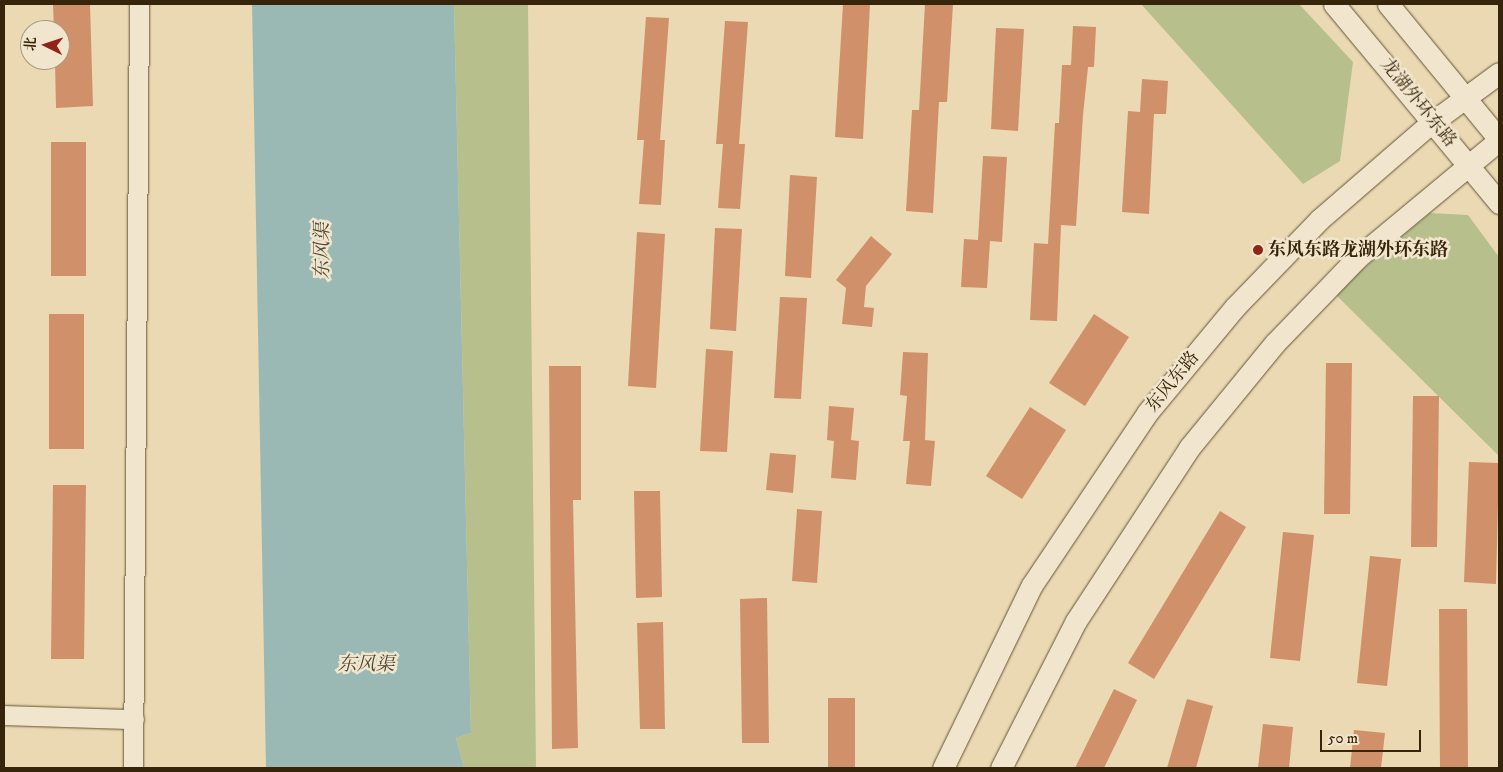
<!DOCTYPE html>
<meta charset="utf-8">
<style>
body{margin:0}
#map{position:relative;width:1503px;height:772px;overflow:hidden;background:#ead9b2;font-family:"IM FELL DW Pica","Noto Serif SC",serif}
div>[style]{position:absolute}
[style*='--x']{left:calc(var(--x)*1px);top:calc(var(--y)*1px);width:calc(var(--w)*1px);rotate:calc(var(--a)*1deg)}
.green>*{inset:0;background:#b7bf8c}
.water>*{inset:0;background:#9ab9b4}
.building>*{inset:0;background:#d0906a}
.roads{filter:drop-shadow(0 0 1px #645235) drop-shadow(0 0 1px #645235)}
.tertiary>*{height:19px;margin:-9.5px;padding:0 9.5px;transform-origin:9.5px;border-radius:9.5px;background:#f1e6cd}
.secondary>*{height:21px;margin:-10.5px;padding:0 10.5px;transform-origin:10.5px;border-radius:10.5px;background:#f1e6cd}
.dots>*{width:14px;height:14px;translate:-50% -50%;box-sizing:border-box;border:2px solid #f1e6cd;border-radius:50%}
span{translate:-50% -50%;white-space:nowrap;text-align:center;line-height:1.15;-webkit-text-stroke:5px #f1e6cd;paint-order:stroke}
.street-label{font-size:18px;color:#37250b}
.poi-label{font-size:18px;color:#37250b;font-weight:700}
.left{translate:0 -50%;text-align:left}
.water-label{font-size:19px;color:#504a35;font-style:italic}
.frame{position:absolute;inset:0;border:5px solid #37250b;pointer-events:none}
.north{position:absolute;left:20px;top:20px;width:50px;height:50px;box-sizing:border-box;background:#f1e6cd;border:1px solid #a7997f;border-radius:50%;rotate:274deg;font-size:14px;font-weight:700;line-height:20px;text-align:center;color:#37250b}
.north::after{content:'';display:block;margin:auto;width:18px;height:22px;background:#8f2418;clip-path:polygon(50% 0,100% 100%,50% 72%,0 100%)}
.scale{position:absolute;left:1320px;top:730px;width:101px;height:22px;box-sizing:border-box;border:2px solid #37250b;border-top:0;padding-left:6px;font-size:15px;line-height:18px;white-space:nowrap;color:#37250b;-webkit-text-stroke:4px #f1e6cd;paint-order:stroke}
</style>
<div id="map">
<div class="green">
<div style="clip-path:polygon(454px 4px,528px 4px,536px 768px,464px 768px,456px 738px,471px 733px)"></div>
<div style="clip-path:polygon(1141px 4px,1299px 4px,1353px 62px,1340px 161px,1303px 184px)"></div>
<div style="clip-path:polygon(1430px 213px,1468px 215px,1499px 257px,1499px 456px,1334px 293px)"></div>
</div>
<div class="water">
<div style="clip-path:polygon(252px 4px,454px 4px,471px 733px,456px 738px,464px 768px,266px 768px)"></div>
</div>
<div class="building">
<div style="clip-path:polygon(53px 4px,90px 4px,93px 106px,56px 108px,55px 60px,60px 60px,60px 30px,54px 30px)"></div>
<div style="clip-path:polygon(843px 4px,870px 4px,863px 139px,835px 137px)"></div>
<div style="clip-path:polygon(925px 4px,953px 4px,947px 102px,939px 102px,933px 213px,906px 211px,912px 110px,919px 110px)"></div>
<div style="clip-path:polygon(646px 17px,669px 18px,660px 140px,665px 140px,661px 205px,639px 204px,644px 140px,637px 140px)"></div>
<div style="clip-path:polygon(725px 21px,748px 22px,739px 144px,745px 144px,740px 209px,718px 208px,723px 144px,716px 144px)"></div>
<div style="clip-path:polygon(1073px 26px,1096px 27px,1094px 67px,1088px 67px,1083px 115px,1076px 226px,1061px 225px,1057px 321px,1030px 320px,1034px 243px,1048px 244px,1055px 123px,1059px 123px,1062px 65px,1071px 65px)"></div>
<div style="clip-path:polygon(996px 28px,1024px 29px,1018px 131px,991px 129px)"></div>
<div style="clip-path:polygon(1142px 79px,1168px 81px,1166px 114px,1154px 114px,1149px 214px,1122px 212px,1128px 111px,1140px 112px)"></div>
<div style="clip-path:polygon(51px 142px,86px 142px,86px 276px,51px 276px)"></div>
<div style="clip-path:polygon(983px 156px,1007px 157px,1002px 242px,990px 241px,987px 288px,961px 287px,964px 239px,978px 240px)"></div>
<div style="clip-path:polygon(790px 175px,817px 177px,811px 278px,785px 276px)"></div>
<div style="clip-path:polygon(715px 228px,742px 229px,736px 331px,710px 329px)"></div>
<div style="clip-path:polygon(637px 232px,665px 234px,656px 388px,628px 386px)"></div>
<div style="clip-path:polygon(871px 236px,892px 254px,866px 286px,864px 307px,874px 308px,872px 327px,842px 324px,846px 288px,836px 280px)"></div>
<div style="clip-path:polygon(780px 297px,807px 298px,801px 399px,774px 398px)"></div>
<div style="clip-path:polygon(49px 314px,84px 314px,84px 449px,49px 449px)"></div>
<div style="clip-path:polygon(1094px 314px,1129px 337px,1085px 406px,1049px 383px)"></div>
<div style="clip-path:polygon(706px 349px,733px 351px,727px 452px,700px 451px)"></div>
<div style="clip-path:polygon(903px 352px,928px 353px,925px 440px,935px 441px,931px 486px,906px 484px,910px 441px,903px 441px,907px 396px,900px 395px)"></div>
<div style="clip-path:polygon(1326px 363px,1352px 363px,1350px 514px,1324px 514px)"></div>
<div style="clip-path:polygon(549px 366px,581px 366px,581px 500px,573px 500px,578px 748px,552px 749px)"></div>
<div style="clip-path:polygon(1413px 396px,1439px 396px,1437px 547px,1411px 547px)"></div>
<div style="clip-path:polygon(829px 406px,854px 408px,851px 440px,859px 441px,856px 480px,831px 478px,834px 441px,827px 440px)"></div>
<div style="clip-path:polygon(1030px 407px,1066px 430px,1022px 499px,986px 476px)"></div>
<div style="clip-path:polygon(770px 453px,796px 455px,793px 493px,766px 490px)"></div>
<div style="clip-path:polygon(1469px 462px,1499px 463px,1496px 584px,1464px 582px)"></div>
<div style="clip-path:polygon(53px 485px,86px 485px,84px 659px,51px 659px)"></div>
<div style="clip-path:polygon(634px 491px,660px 491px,662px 597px,636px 598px)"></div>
<div style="clip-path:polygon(797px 509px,822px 511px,817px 583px,792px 581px)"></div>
<div style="clip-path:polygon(1220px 511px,1246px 527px,1154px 679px,1128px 663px)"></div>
<div style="clip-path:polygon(1283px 532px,1314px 535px,1300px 661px,1270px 658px)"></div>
<div style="clip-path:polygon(1370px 556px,1401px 559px,1387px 686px,1357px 683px)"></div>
<div style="clip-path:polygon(767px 598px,769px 743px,742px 743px,740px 599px)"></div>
<div style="clip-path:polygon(1439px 609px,1467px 609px,1468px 768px,1440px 768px)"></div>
<div style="clip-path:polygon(663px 622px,665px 729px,640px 729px,637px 623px)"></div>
<div style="clip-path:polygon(1114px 689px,1137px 700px,1104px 768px,1075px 768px)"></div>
<div style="clip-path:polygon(828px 698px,855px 698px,855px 768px,828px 768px)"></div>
<div style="clip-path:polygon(1187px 699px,1213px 706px,1196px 768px,1167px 768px)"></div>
<div style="clip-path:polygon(1263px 724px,1293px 727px,1289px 768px,1258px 768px)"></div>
<div style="clip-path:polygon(1354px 730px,1385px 733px,1381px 768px,1350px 768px)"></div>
</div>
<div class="roads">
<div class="tertiary">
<div style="--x:4;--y:715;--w:130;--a:1.8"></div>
<div style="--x:133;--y:768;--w:764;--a:-89.55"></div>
</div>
<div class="secondary">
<div style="--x:1334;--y:4;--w:259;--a:50.3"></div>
<div style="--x:1388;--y:4;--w:175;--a:50.6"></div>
<div style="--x:943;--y:768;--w:203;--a:-64.1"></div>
<div style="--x:1032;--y:585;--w:207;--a:-56.2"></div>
<div style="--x:1147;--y:413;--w:138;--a:-50.3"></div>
<div style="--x:1235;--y:307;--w:122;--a:-46"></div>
<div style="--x:1320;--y:219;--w:147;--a:-40.9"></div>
<div style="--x:1431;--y:123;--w:84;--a:-36.3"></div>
<div style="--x:1001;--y:768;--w:165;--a:-63"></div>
<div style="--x:1076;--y:621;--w:207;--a:-56.8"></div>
<div style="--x:1189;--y:448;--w:136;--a:-50.7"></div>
<div style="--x:1275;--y:343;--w:118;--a:-46"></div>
<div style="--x:1357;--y:258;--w:185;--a:-39.7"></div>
</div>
</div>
<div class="dots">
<div style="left:1258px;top:250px;background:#8f2418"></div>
</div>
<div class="street-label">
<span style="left:1418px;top:103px;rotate:51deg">龙湖外环东路</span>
<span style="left:1173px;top:382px;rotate:-51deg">东风东路</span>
</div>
<div class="poi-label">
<span class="left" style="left:1268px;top:250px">东风东路龙湖外环东路</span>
</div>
<div class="water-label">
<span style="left:323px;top:251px;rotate:-90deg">东风渠</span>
<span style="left:366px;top:665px">东风渠</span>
</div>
<div class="frame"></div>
<div class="north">北</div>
<div class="scale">50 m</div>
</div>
